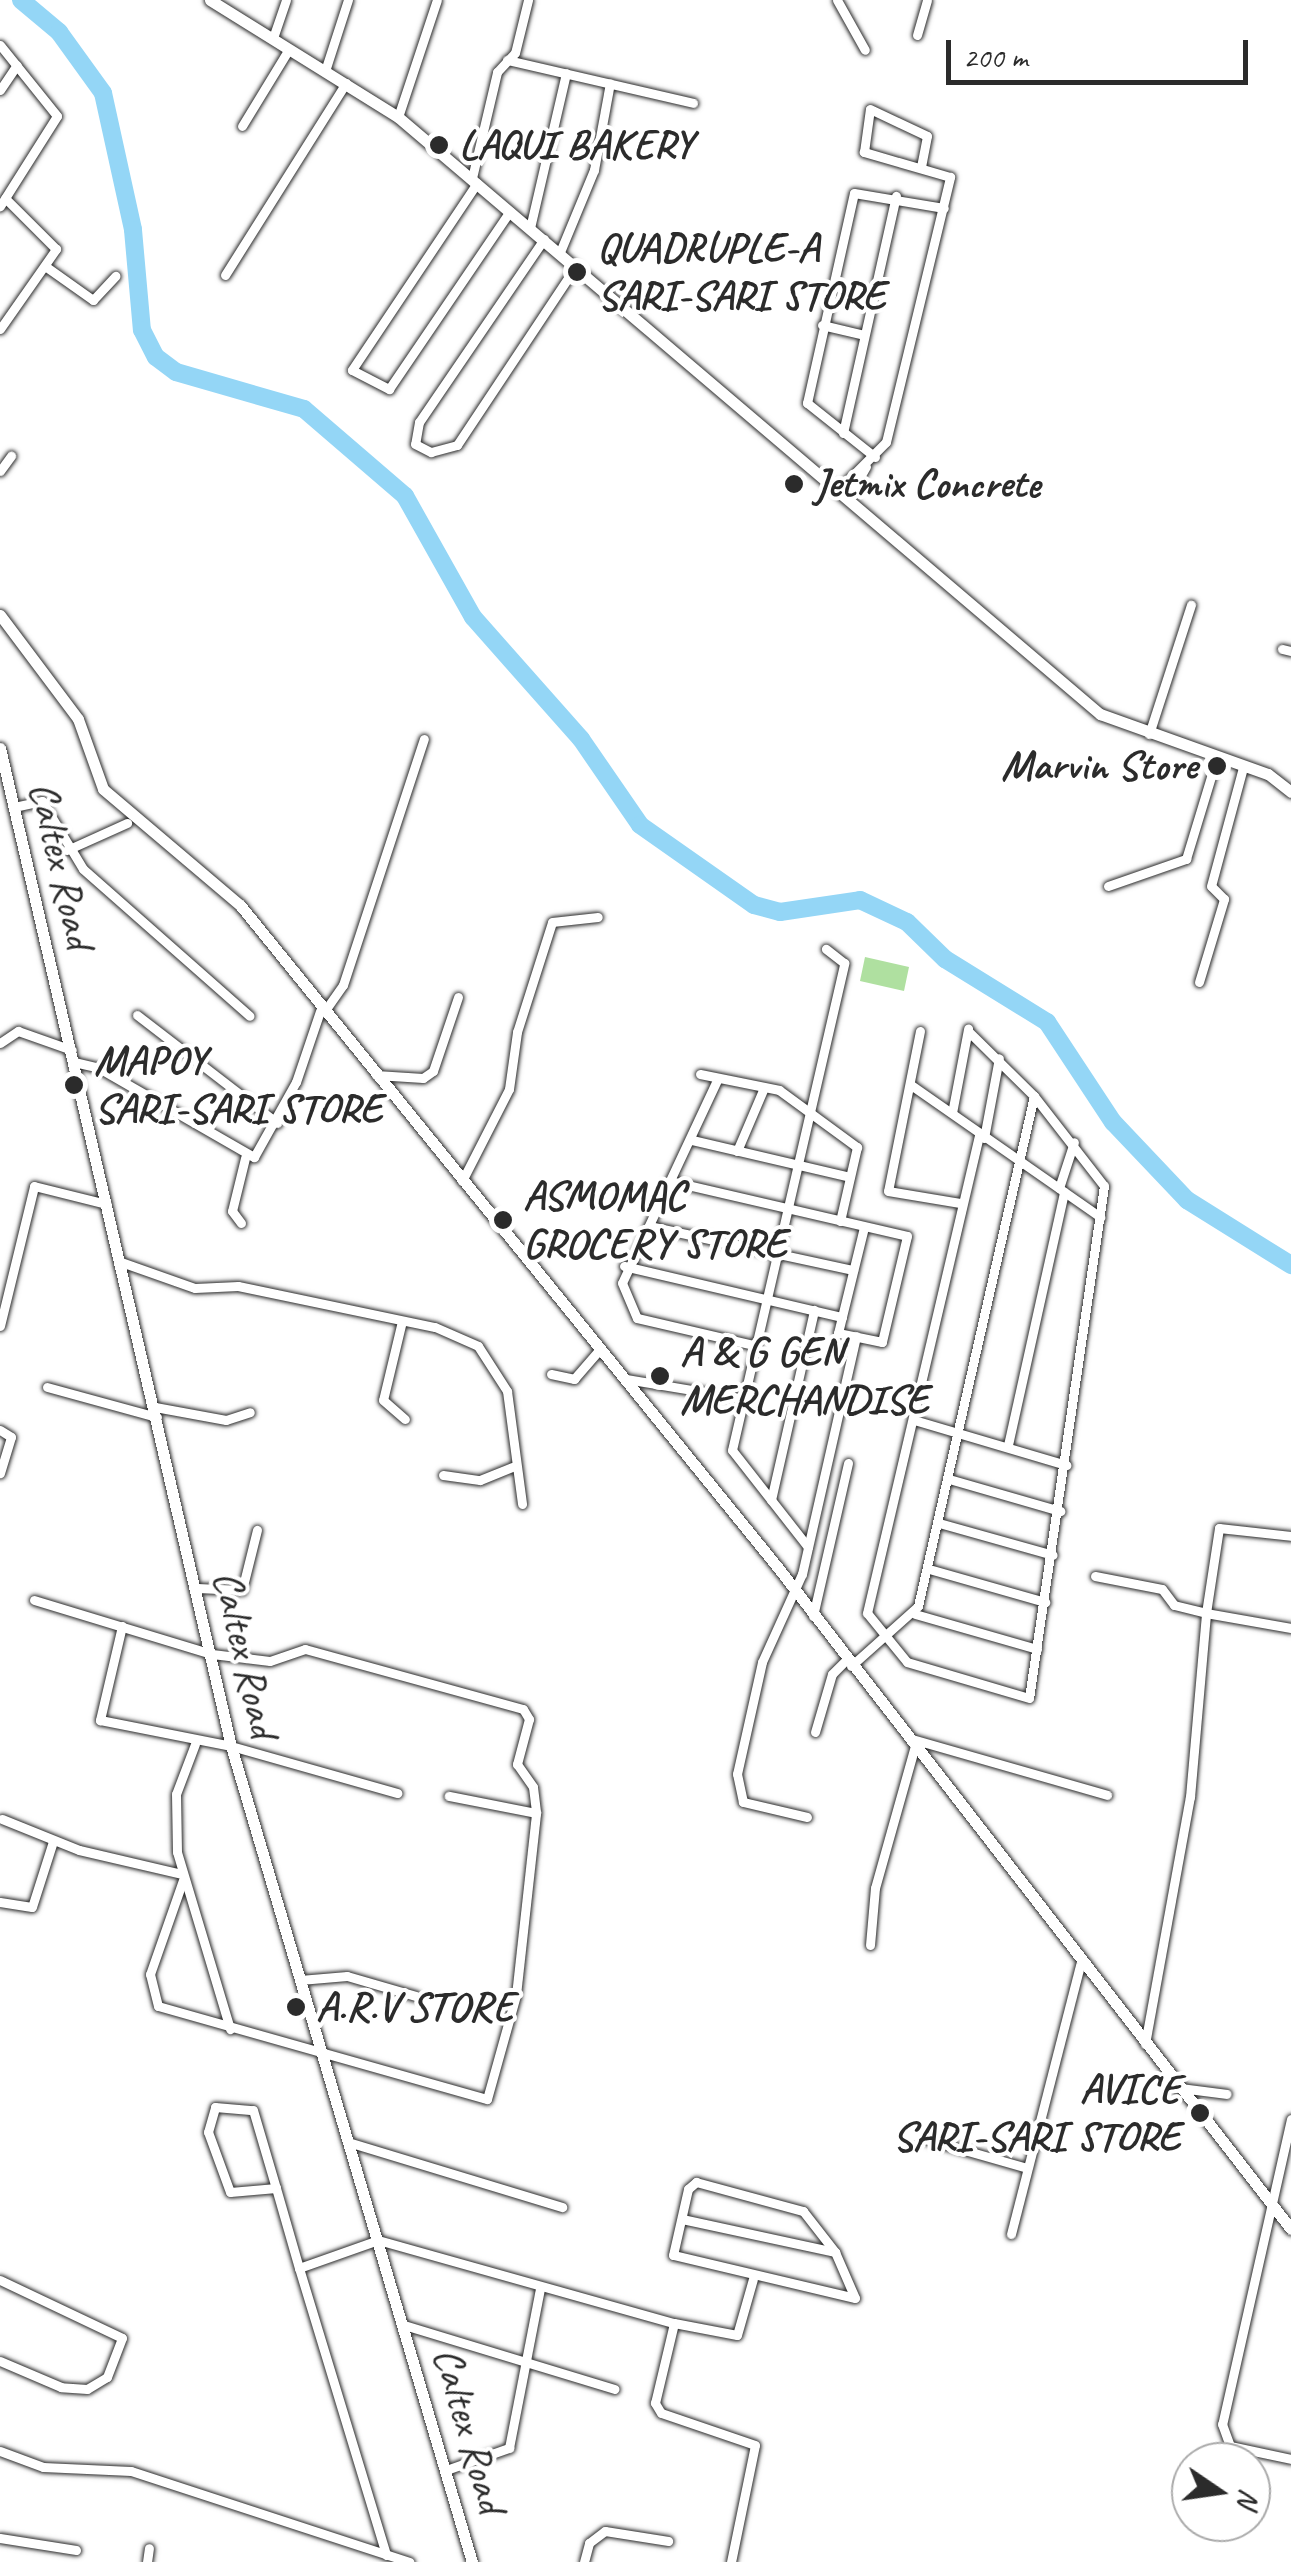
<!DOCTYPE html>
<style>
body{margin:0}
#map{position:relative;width:1291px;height:2562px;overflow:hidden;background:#fff;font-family:Caveat,sans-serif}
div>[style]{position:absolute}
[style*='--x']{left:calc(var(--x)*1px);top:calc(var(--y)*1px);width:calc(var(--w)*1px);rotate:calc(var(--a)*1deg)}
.green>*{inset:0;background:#afe0a0}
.river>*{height:18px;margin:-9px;padding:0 9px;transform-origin:9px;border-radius:9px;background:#94d6f6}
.roads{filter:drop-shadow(0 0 2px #2b2b2b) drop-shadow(0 0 2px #2b2b2b)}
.minor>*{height:9px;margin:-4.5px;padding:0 4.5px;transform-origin:4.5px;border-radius:4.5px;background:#fff}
.tertiary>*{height:11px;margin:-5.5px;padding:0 5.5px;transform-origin:5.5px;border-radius:5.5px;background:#fff}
.dots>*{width:28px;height:28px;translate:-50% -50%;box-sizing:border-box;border:5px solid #fff;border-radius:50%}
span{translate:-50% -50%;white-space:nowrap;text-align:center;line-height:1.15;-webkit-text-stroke:8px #fff;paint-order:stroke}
.poi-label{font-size:42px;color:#2b2b2b;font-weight:700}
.left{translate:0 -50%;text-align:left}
.right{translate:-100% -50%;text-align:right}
.street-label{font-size:42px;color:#2b2b2b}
.north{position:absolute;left:1171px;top:2442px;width:100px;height:100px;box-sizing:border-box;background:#fff;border:2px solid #aaa;border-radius:50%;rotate:103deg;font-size:28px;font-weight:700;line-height:40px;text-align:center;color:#2b2b2b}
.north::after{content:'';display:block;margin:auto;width:35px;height:45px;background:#2b2b2b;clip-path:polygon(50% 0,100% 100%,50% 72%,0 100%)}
.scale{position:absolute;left:946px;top:40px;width:302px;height:45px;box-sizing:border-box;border:5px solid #2b2b2b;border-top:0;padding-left:12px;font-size:30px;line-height:35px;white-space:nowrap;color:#2b2b2b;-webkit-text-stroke:8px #fff;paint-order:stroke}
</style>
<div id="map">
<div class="green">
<div style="clip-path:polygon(865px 957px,909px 967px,904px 991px,860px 981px)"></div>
</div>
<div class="river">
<div style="--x:21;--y:0;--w:50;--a:40.1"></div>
<div style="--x:59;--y:32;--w:75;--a:54.2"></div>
<div style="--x:103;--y:93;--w:140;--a:77.6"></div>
<div style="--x:133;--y:230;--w:100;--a:84.9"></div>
<div style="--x:142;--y:330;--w:30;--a:63"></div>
<div style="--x:156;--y:357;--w:25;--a:37"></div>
<div style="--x:176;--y:372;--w:133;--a:16.1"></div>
<div style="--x:304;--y:409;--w:133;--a:40.7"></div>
<div style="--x:405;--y:496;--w:139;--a:60.7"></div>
<div style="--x:473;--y:617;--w:163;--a:48.5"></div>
<div style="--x:581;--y:739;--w:104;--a:55.5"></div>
<div style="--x:640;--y:825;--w:139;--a:35.1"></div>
<div style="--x:754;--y:905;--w:27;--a:15"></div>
<div style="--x:780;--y:912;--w:81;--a:-8.5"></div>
<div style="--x:860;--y:900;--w:52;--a:25.1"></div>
<div style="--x:907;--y:922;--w:53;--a:44.2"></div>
<div style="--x:945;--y:959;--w:120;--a:31.7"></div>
<div style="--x:1047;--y:1022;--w:120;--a:56.6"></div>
<div style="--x:1113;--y:1122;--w:108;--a:46.5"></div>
<div style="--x:1187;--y:1200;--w:123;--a:32"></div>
</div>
<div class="roads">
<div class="minor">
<div style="--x:837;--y:0;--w:57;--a:60.8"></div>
<div style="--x:917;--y:35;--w:36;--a:-74"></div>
<div style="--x:273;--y:38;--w:40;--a:-71.1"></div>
<div style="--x:0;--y:45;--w:91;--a:51.2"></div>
<div style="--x:57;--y:116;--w:107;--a:122.3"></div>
<div style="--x:507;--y:60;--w:191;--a:13"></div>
<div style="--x:325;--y:71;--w:75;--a:-72.1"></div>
<div style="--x:0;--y:90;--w:30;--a:-56"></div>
<div style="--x:398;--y:117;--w:123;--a:-71.6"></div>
<div style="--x:242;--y:126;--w:90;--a:-58.6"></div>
<div style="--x:472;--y:178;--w:109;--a:-76.7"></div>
<div style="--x:497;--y:72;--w:26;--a:-47"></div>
<div style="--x:515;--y:53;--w:55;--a:-76.2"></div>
<div style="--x:477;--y:183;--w:225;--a:123.8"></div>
<div style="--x:352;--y:370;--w:42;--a:27.2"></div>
<div style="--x:389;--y:389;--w:215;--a:-55.8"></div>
<div style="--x:530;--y:228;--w:159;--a:-76.9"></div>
<div style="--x:544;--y:239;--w:222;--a:124.3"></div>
<div style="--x:419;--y:422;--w:22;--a:100"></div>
<div style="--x:415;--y:444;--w:18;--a:27"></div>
<div style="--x:431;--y:452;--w:27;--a:-15"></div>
<div style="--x:457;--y:445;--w:215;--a:-56.4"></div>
<div style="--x:560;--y:252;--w:89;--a:-67.5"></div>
<div style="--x:594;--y:170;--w:88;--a:-79.6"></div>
<div style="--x:45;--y:266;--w:59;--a:35.3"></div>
<div style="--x:93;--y:300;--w:33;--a:-47"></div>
<div style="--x:225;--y:275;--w:227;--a:-57.8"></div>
<div style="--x:822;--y:325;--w:43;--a:13.4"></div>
<div style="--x:0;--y:329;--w:98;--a:-55"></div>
<div style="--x:56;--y:249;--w:72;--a:-135"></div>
<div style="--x:843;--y:433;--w:243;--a:-77.4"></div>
<div style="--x:875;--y:457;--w:87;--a:-141.5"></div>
<div style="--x:807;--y:403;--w:215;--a:-77.4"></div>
<div style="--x:854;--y:193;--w:91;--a:9.5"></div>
<div style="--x:0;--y:471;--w:19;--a:-54"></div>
<div style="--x:840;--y:488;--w:65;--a:-45"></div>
<div style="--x:886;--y:442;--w:273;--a:-76.4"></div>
<div style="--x:950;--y:177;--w:90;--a:-163.8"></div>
<div style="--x:864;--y:152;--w:43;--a:-82.1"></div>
<div style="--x:870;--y:109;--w:63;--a:25.3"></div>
<div style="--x:927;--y:136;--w:31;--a:101"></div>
<div style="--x:849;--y:496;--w:34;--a:-60"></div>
<div style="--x:1282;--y:649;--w:9;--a:13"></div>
<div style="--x:1149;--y:734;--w:136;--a:-72"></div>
<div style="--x:14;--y:807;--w:29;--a:-12"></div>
<div style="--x:42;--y:801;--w:79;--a:58.9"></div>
<div style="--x:83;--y:869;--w:222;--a:41.4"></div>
<div style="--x:67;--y:850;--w:66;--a:-24.2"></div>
<div style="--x:1108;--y:886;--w:83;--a:-19.1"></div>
<div style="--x:1186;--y:859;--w:103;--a:-73.1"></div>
<div style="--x:1199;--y:982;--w:87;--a:-73.2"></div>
<div style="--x:1224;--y:899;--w:18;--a:-135"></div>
<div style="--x:1211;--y:886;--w:123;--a:-74.9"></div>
<div style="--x:324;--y:1012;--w:33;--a:-55"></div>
<div style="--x:343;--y:985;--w:259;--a:-71.8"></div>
<div style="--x:137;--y:1015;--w:177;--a:37.6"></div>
<div style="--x:920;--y:1031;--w:163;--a:101.3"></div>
<div style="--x:888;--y:1191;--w:73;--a:9.5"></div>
<div style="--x:968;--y:1031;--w:93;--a:44.6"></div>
<div style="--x:1034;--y:1096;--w:114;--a:52.1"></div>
<div style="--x:1104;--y:1186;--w:517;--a:98.33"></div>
<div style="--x:1029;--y:1698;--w:127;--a:-163.6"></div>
<div style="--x:907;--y:1662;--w:63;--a:-129.2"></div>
<div style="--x:867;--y:1613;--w:492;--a:-76.8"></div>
<div style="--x:0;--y:1043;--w:22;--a:-34"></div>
<div style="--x:18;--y:1031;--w:57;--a:19.4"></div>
<div style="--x:74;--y:1062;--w:26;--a:13"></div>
<div style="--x:99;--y:1068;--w:179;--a:29.9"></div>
<div style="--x:254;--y:1157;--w:86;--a:-60.8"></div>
<div style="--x:296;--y:1082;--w:75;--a:-71.3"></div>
<div style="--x:700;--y:1074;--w:81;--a:11.4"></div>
<div style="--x:779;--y:1090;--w:97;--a:36.2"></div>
<div style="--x:857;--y:1147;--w:76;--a:102.9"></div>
<div style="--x:376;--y:1075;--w:47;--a:3.7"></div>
<div style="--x:423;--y:1078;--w:12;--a:-35"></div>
<div style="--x:433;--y:1071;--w:78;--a:-71.3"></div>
<div style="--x:718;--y:1078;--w:226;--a:115.1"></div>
<div style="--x:622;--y:1283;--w:38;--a:67"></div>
<div style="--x:637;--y:1318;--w:119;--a:13.1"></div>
<div style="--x:911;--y:1085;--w:231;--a:34.9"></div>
<div style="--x:952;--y:1113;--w:86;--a:-79.2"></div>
<div style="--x:984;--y:1138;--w:81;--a:-79.4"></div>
<div style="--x:692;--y:1140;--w:162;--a:13.2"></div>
<div style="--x:737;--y:1151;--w:66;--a:-66.9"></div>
<div style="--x:462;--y:1181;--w:103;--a:-62.9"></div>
<div style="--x:509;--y:1089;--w:58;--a:-82"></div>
<div style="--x:517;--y:1032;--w:115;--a:-72.3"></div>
<div style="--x:552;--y:922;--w:46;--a:-6.2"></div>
<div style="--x:674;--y:1182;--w:239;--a:13"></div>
<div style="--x:907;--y:1236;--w:109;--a:103.3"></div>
<div style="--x:882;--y:1342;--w:45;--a:-168.4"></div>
<div style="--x:838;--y:1333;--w:109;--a:-76.2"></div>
<div style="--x:1059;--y:1188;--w:48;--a:-71.9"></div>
<div style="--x:241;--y:1223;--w:15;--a:-127"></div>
<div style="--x:232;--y:1211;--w:55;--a:-76.2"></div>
<div style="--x:649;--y:1226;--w:209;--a:12.2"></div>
<div style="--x:121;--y:1262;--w:78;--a:19.4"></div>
<div style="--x:195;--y:1288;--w:43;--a:-2.7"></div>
<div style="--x:238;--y:1286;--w:201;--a:11.8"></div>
<div style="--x:435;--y:1327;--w:47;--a:23.8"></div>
<div style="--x:478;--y:1346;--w:54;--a:57.2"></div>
<div style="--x:507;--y:1391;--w:114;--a:82.4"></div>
<div style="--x:624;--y:1266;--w:224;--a:13.2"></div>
<div style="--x:402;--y:1321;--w:81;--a:103.5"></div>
<div style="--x:383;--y:1400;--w:29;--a:41"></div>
<div style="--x:0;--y:1326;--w:144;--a:-76.3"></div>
<div style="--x:34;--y:1186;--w:75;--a:13.9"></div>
<div style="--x:551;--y:1374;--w:24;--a:12"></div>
<div style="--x:574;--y:1379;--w:40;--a:-49"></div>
<div style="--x:626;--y:1379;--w:116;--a:9.5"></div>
<div style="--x:47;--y:1387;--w:114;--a:15.3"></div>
<div style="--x:155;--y:1407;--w:72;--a:10.4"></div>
<div style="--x:226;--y:1420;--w:25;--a:-18"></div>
<div style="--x:914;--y:1420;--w:159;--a:16.5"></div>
<div style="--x:0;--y:1430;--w:13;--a:32"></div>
<div style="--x:11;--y:1437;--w:38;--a:107"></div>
<div style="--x:1008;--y:1445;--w:259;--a:-77.5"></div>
<div style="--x:443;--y:1475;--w:37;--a:8"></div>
<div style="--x:480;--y:1480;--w:35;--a:-22"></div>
<div style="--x:949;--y:1479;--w:116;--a:16.1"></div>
<div style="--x:771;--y:1500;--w:195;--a:-77.2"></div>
<div style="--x:939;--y:1523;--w:118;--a:15.7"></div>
<div style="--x:808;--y:1547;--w:123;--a:-128.1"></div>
<div style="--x:732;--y:1450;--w:500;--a:-77"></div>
<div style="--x:844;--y:963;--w:23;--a:-142"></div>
<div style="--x:929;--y:1569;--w:121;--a:15.9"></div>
<div style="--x:1095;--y:1576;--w:68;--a:11"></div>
<div style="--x:1162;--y:1589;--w:20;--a:53"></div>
<div style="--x:1174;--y:1605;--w:33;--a:14"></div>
<div style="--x:1206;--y:1613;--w:86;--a:-81.3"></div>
<div style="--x:1219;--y:1528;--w:72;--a:6.3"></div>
<div style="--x:197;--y:1588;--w:45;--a:2.5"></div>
<div style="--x:242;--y:1590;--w:62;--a:-76"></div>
<div style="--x:34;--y:1600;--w:186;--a:16.9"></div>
<div style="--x:212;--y:1654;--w:58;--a:6.9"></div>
<div style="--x:270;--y:1661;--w:37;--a:-19"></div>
<div style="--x:305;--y:1649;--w:226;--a:15.4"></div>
<div style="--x:523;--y:1709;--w:12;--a:59"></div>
<div style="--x:529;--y:1719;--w:47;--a:104.9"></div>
<div style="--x:517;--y:1764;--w:28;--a:55"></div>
<div style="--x:533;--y:1787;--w:26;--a:83"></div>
<div style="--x:915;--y:1614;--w:127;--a:16"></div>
<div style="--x:813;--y:1616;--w:157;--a:-77.1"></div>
<div style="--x:122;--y:1626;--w:97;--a:103.2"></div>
<div style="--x:100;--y:1720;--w:134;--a:11.2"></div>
<div style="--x:231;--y:1746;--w:173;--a:15.8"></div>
<div style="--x:851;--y:1666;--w:90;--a:-41.8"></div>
<div style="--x:918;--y:1606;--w:523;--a:-77.19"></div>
<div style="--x:815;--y:1732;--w:60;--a:-73.7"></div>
<div style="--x:832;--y:1674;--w:20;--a:-45"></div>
<div style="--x:912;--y:1739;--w:203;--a:16"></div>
<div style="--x:195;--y:1744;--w:53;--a:110.8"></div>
<div style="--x:176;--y:1794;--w:58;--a:89"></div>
<div style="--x:177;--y:1852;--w:185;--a:73.3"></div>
<div style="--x:807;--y:1817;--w:66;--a:-166.8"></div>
<div style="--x:743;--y:1802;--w:29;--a:-102"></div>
<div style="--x:737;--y:1774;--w:115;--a:-77.4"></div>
<div style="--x:762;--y:1662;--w:97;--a:-65.6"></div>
<div style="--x:802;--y:1574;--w:244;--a:-77.2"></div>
<div style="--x:2;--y:1819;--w:83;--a:21.9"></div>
<div style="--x:79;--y:1850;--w:105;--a:13.2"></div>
<div style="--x:183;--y:1880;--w:100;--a:109.3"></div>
<div style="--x:150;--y:1974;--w:33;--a:76"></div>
<div style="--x:158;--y:2006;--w:342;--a:15.8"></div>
<div style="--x:487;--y:2099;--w:108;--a:-74.4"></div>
<div style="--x:516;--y:1995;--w:183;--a:-83.7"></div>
<div style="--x:536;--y:1813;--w:89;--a:-168.9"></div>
<div style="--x:0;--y:1902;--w:32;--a:9"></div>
<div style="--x:32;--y:1907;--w:69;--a:-72.3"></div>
<div style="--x:870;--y:1945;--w:57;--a:-85"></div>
<div style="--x:875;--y:1888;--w:148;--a:-74.3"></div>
<div style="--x:300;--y:1980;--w:47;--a:-4.9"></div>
<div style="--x:347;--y:1976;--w:72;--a:16.2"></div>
<div style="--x:1145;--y:2044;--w:251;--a:-79.7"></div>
<div style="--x:1190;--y:1797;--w:185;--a:-85"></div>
<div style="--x:1206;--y:1613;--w:86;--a:10"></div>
<div style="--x:1173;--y:2087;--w:54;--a:7.4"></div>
<div style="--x:1291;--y:2119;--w:313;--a:102.7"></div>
<div style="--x:1222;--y:2424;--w:23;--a:70"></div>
<div style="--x:1230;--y:2446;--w:62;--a:12"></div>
<div style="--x:908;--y:2134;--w:124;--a:15.9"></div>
<div style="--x:348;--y:2142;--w:224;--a:16.9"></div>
<div style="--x:276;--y:2188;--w:46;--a:175"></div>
<div style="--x:230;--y:2192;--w:64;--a:-110.1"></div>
<div style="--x:208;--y:2132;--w:26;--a:-74"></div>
<div style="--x:215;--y:2107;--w:38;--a:5"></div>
<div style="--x:253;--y:2110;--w:81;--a:73.6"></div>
<div style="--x:276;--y:2188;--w:83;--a:74"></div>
<div style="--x:299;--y:2268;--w:300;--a:73.1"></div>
<div style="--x:682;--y:2219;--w:157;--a:12.2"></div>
<div style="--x:835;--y:2252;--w:50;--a:66.5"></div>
<div style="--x:855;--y:2298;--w:187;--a:-166.7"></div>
<div style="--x:673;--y:2255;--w:68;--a:-77.2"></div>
<div style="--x:688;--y:2189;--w:11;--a:-41"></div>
<div style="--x:696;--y:2182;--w:111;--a:15.2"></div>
<div style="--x:803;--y:2211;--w:52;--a:52"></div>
<div style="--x:1011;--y:2234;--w:278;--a:-75.6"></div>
<div style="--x:299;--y:2268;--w:84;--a:-19.5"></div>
<div style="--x:378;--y:2240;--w:307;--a:15.7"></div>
<div style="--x:0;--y:2280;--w:135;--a:25.4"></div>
<div style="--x:122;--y:2338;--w:42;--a:111"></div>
<div style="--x:107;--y:2377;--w:23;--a:149"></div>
<div style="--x:87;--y:2389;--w:26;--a:-176"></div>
<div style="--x:61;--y:2387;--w:66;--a:-156.9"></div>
<div style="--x:404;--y:2325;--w:220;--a:16.9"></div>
<div style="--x:0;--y:2451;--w:46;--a:20.4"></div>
<div style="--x:43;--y:2467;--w:88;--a:2.6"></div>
<div style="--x:131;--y:2471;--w:293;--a:18.1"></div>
<div style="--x:449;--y:2469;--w:64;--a:-19.3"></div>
<div style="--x:509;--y:2448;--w:163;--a:-79"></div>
<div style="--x:0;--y:2538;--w:77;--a:9"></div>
<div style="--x:147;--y:2562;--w:14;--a:-82"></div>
<div style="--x:584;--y:2562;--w:20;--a:-75"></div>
<div style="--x:589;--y:2543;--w:20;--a:-37"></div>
<div style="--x:605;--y:2531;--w:64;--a:9"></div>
<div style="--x:731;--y:2562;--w:119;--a:-78.4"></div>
<div style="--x:755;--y:2445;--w:99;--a:-161.2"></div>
<div style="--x:661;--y:2413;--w:12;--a:-121"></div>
<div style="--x:655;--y:2403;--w:82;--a:-76.6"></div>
<div style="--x:674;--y:2323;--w:64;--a:10.8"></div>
<div style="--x:737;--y:2335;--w:58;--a:-74.1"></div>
</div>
<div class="tertiary">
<div style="--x:210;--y:0;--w:221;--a:31.9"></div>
<div style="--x:398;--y:117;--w:922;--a:40.38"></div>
<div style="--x:1100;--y:714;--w:178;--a:19.7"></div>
<div style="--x:1268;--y:774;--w:29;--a:38"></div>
<div style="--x:0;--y:615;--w:130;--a:53.1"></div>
<div style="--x:78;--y:719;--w:74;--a:70.3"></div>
<div style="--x:103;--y:789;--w:180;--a:40.3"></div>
<div style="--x:240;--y:905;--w:855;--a:50.93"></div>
<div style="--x:779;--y:1569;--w:835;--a:52.2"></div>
<div style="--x:0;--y:748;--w:1024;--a:76.97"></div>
<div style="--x:231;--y:1746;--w:851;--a:73.55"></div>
</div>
</div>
<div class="dots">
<div style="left:439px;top:145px;background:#2b2b2b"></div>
<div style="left:577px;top:272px;background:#2b2b2b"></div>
<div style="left:794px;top:484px;background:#2b2b2b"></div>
<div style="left:1217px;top:766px;background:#2b2b2b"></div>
<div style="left:74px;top:1085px;background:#2b2b2b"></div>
<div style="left:503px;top:1220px;background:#2b2b2b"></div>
<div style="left:660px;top:1376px;background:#2b2b2b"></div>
<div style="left:296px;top:2007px;background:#2b2b2b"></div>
<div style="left:1200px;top:2113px;background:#2b2b2b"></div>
</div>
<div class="poi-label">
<span class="left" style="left:459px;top:145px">LAQUI BAKERY</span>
<span class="left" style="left:597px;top:272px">QUADRUPLE-A<br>SARI-SARI STORE</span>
<span class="left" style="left:814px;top:484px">Jetmix Concrete</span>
<span class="right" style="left:1197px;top:766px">Marvin Store</span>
<span class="left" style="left:94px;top:1085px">MAPOY<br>SARI-SARI STORE</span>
<span class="left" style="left:523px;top:1220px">ASMOMAC<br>GROCERY STORE</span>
<span class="left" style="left:680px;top:1376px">A &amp; G GEN<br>MERCHANDISE</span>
<span class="left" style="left:316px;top:2007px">A.R.V STORE</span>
<span class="right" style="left:1180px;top:2113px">AVICE<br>SARI-SARI STORE</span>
</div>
<div class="street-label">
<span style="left:61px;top:865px;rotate:77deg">Caltex Road</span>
<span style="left:245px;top:1654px;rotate:77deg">Caltex Road</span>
<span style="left:469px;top:2430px;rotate:74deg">Caltex Road</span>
</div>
<div class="north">N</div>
<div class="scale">200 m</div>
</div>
